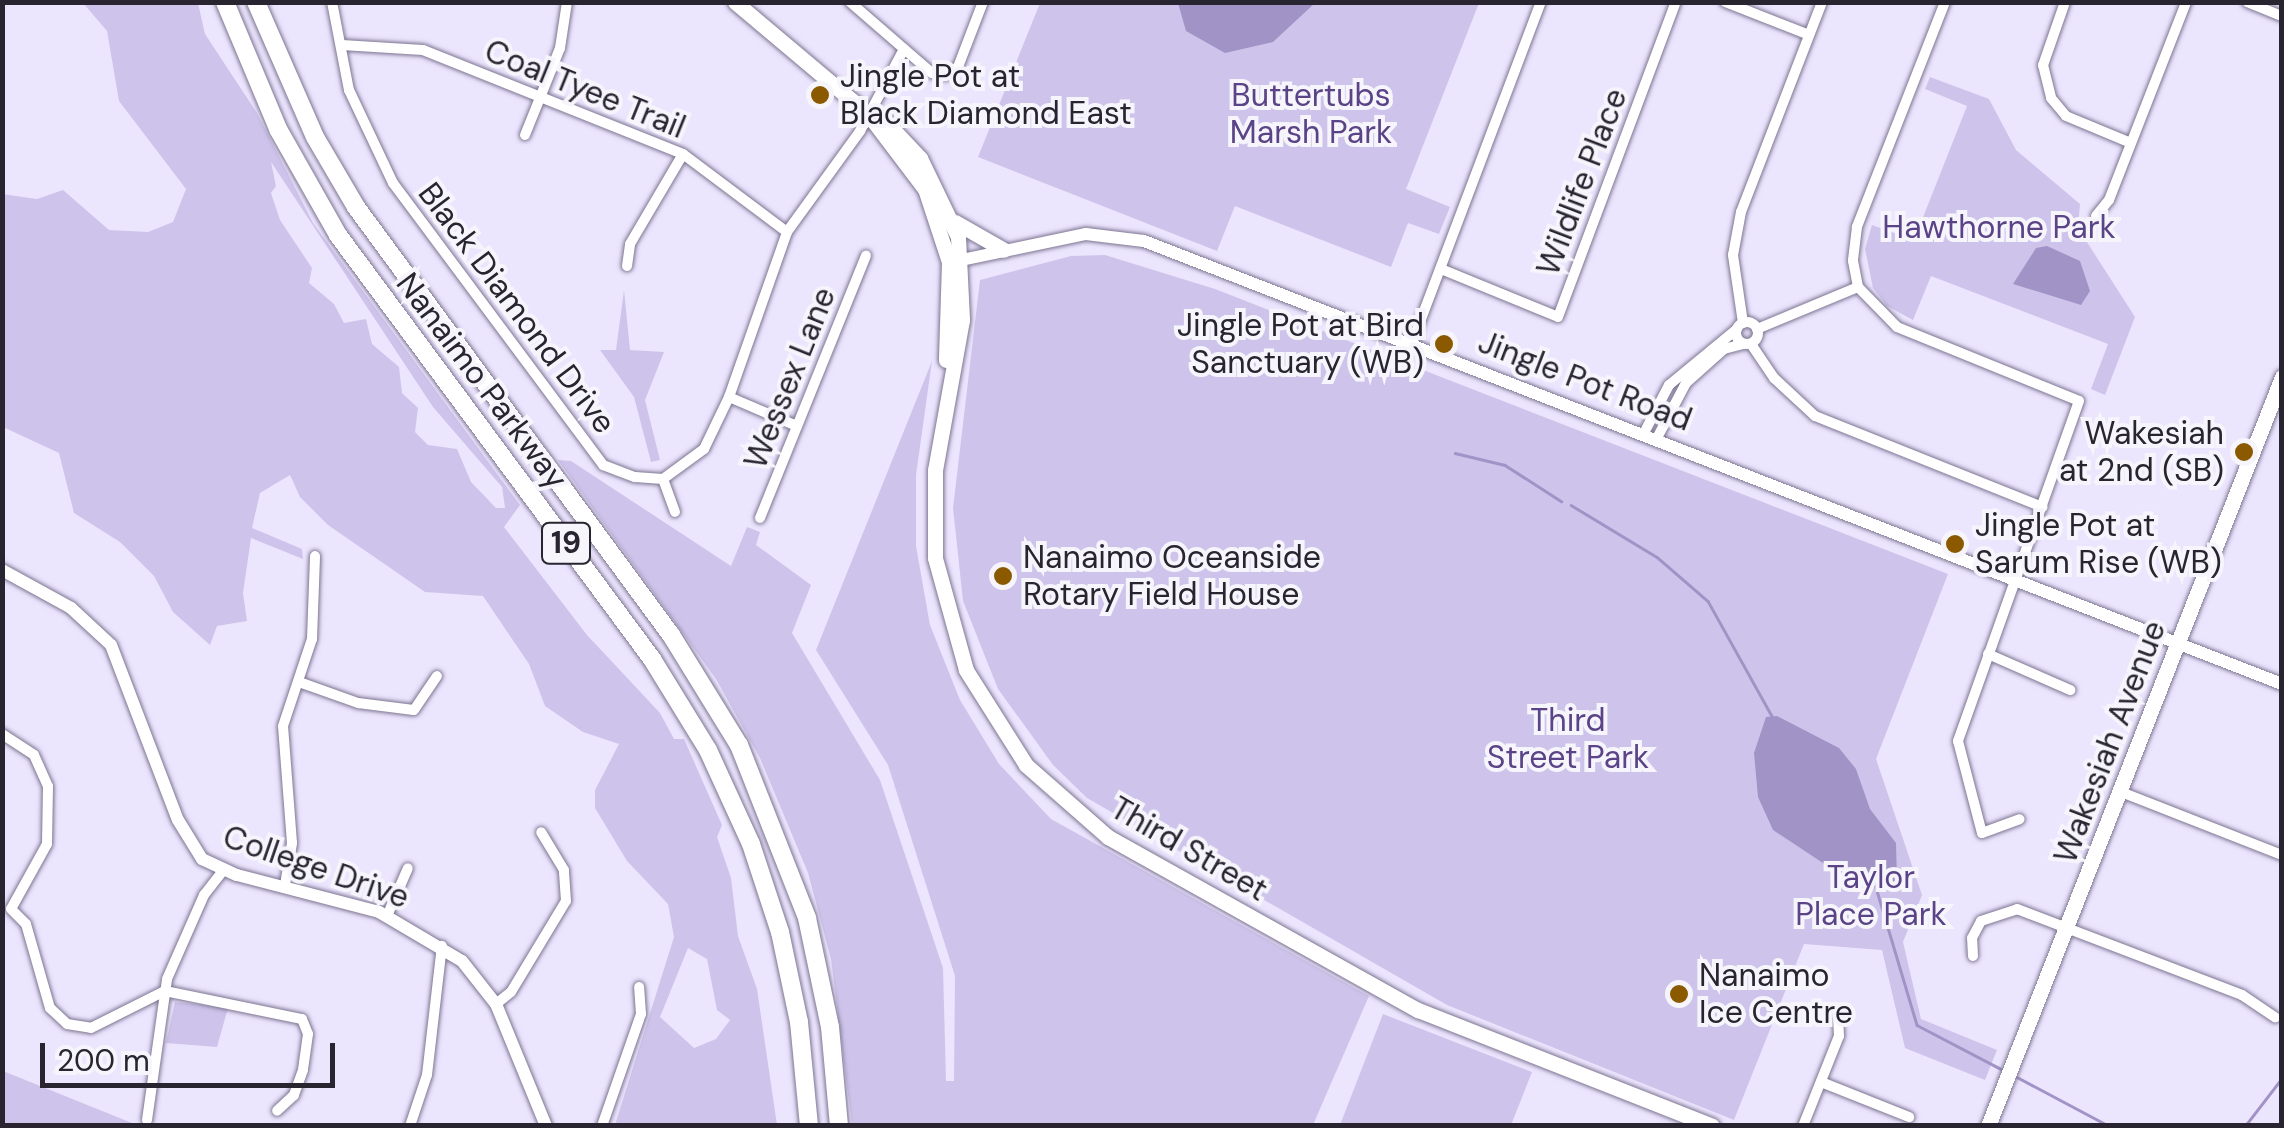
<!DOCTYPE html>
<style>
body{margin:0}
#map{position:relative;width:2284px;height:1128px;overflow:hidden;background:#ece5fe;font-family:"DM Sans",sans-serif}
div>[style]{position:absolute}
[style*='--x']{left:calc(var(--x)*1px);top:calc(var(--y)*1px);width:calc(var(--w)*1px);rotate:calc(var(--a)*1deg)}
.green>*{inset:0;background:#cec4eb}
.water>*{inset:0;background:#a293c7}
.stream>*{height:2.5px;margin:-1.25px;padding:0 1.25px;transform-origin:1.25px;border-radius:1.25px;background:#a293c7}
.roads{filter:drop-shadow(0 0 2px #7d7591) drop-shadow(0 0 2px #7d7591)}
.minor>*{height:10px;margin:-5px;padding:0 5px;transform-origin:5px;border-radius:5px;background:#fff}
.minor>.ring{margin:-5px;padding:0;box-sizing:content-box;background:none;border:10px solid #fff;border-radius:50%}
.tertiary>*{height:12px;margin:-6px;padding:0 6px;transform-origin:6px;border-radius:6px;background:#fff}
.secondary>*{height:15px;margin:-7.5px;padding:0 7.5px;transform-origin:7.5px;border-radius:7.5px;background:#fff}
.trunk>*{height:18px;margin:-9px;padding:0 9px;transform-origin:9px;border-radius:9px;background:#fff}
.dots>*{width:28px;height:28px;translate:-50% -50%;box-sizing:border-box;border:5px solid #f7f5fc;border-radius:50%}
span{translate:-50% -50%;white-space:nowrap;text-align:center;line-height:1.15;-webkit-text-stroke:8px #f7f5fc;paint-order:stroke}
.shield-label span{padding:2px 8px;background:#f7f5fc;border:2px solid;border-radius:8px;-webkit-text-stroke-width:0}
.shield-label{font-size:30px;color:#282531;font-weight:700}
.poi-label{font-size:32px;color:#282531}
.left{translate:0 -50%;text-align:left}
.right{translate:-100% -50%;text-align:right}
.street-label{font-size:32px;color:#282531}
.park-label{font-size:32px;color:#5a4386}
.frame{position:absolute;inset:0;border:5px solid #282531;pointer-events:none}
.scale{position:absolute;left:40px;top:1043px;width:295px;height:45px;box-sizing:border-box;border:5px solid #282531;border-top:0;padding-left:12px;font-size:30px;line-height:35px;white-space:nowrap;color:#282531;-webkit-text-stroke:8px #f7f5fc;paint-order:stroke}
</style>
<div id="map">
<div class="green">
<div style="clip-path:polygon(evenodd,83px 3px,198px 3px,205px 34px,257px 113px,313px 223px,520px 505px,504px 527px,587px 635px,660px 713px,674px 739px,684px 739px,722px 825px,717px 837px,731px 878px,738px 936px,757px 989px,777px 1125px,615px 1125px,674px 937px,668px 904px,627px 861px,595px 808px,595px 790px,619px 744px,583px 732px,545px 706px,529px 664px,483px 596px,425px 592px,328px 525px,300px 497px,290px 475px,260px 493px,252px 528px,302px 549px,303px 559px,251px 538px,243px 593px,247px 621px,217px 626px,210px 645px,173px 612px,154px 576px,120px 542px,74px 513px,59px 453px,3px 427px,2px 194px,37px 199px,63px 190px,109px 230px,148px 232px,173px 222px,186px 189px,119px 101px,107px 31px,83px 3px,271px 162px,433px 407px,502px 487px,505px 508px,496px 508px,471px 482px,457px 449px,428px 445px,415px 432px,418px 408px,402px 393px,399px 367px,372px 344px,366px 319px,344px 323px,334px 304px,309px 283px,312px 268px,280px 220px,271px 193px,276px 186px,271px 162px,83px 3px,688px 948px,707px 959px,717px 1010px,730px 1020px,716px 1039px,694px 1048px,660px 1017px,688px 948px)"></div>
<div style="clip-path:polygon(1040px 3px,1479px 3px,1406px 189px,1450px 207px,1439px 234px,1408px 223px,1391px 267px,1235px 206px,1217px 251px,978px 157px)"></div>
<div style="clip-path:polygon(1930px 77px,1989px 99px,2016px 150px,2080px 204px,2078px 228px,2135px 317px,2105px 395px,2091px 389px,2108px 344px,1931px 276px,1913px 320px,1887px 306px,1873px 288px,1865px 249px,1872px 225px,1914px 240px,1967px 106px,1925px 89px)"></div>
<div style="clip-path:polygon(1105px 255px,1215px 289px,1948px 574px,1876px 759px,1922px 895px,1903px 942px,1921px 1019px,1997px 1050px,1985px 1080px,1905px 1048px,1882px 950px,1804px 944px,1734px 1120px,1447px 1005px,1087px 798px,1053px 765px,998px 689px,963px 601px,953px 508px,980px 280px,1071px 256px)"></div>
<div style="clip-path:polygon(624px 290px,630px 350px,664px 352px,645px 400px,660px 460px,651px 462px,634px 397px,600px 350px,616px 350px)"></div>
<div style="clip-path:polygon(932px 361px,916px 475px,916px 546px,930px 625px,960px 700px,999px 764px,1051px 819px,1369px 996px,1313px 1125px,852px 1125px,831px 959px,808px 873px,760px 758px,716px 679px,558px 460px,571px 461px,731px 566px,747px 527px,760px 532px,756px 545px,811px 585px,792px 633px,880px 780px,943px 968px,946px 1081px,954px 1081px,955px 976px,888px 765px,816px 650px)"></div>
<div style="clip-path:polygon(175px 1002px,228px 1008px,217px 1047px,166px 1043px)"></div>
<div style="clip-path:polygon(1383px 1014px,1532px 1072px,1511px 1125px,1340px 1125px)"></div>
<div style="clip-path:polygon(3px 1071px,137px 1125px,3px 1125px)"></div>
</div>
<div class="water">
<div style="clip-path:polygon(1178px 3px,1178px 2px,1315px 3px,1273px 42px,1225px 53px,1186px 31px)"></div>
<div style="clip-path:polygon(2047px 246px,2080px 261px,2090px 291px,2081px 305px,2013px 284px,2036px 248px)"></div>
<div style="clip-path:polygon(1777px 716px,1839px 748px,1856px 769px,1870px 809px,1896px 843px,1897px 881px,1890px 887px,1841px 875px,1773px 830px,1758px 797px,1754px 753px,1766px 717px)"></div>
</div>
<div class="stream">
<div style="--x:1455;--y:453;--w:51;--a:13.5"></div>
<div style="--x:1505;--y:465;--w:67;--a:32.7"></div>
<div style="--x:1571;--y:505;--w:100;--a:31.2"></div>
<div style="--x:1657;--y:557;--w:67;--a:40.8"></div>
<div style="--x:1708;--y:601;--w:132;--a:60.9"></div>
<div style="--x:1875;--y:884;--w:147;--a:73.4"></div>
<div style="--x:1917;--y:1025;--w:99;--a:27.6"></div>
<div style="--x:2017;--y:1077;--w:104;--a:28"></div>
<div style="--x:2245;--y:1126;--w:61;--a:-52.4"></div>
</div>
<div class="roads">
<div class="minor">
<div style="--x:332;--y:2;--w:90;--a:79.1"></div>
<div style="--x:349;--y:90;--w:103;--a:64.7"></div>
<div style="--x:393;--y:183;--w:352;--a:53.3"></div>
<div style="--x:603;--y:465;--w:34;--a:21"></div>
<div style="--x:635;--y:477;--w:28;--a:4"></div>
<div style="--x:663;--y:479;--w:51;--a:-36.2"></div>
<div style="--x:704;--y:449;--w:58;--a:-64.3"></div>
<div style="--x:729;--y:397;--w:175;--a:-70.6"></div>
<div style="--x:787;--y:232;--w:125;--a:-54.1"></div>
<div style="--x:860;--y:131;--w:93;--a:-61.8"></div>
<div style="--x:850;--y:2;--w:108;--a:40.9"></div>
<div style="--x:932;--y:73;--w:14;--a:8"></div>
<div style="--x:946;--y:75;--w:14;--a:-34"></div>
<div style="--x:958;--y:67;--w:70;--a:-69"></div>
<div style="--x:1725;--y:2;--w:90;--a:21.4"></div>
<div style="--x:1945;--y:2;--w:242;--a:111.4"></div>
<div style="--x:1857;--y:227;--w:34;--a:97"></div>
<div style="--x:1853;--y:261;--w:26;--a:79"></div>
<div style="--x:1858;--y:287;--w:56;--a:45.7"></div>
<div style="--x:1897;--y:327;--w:196;--a:22.1"></div>
<div style="--x:2079;--y:401;--w:361;--a:109.6"></div>
<div style="--x:1958;--y:741;--w:95;--a:75.4"></div>
<div style="--x:1982;--y:833;--w:40;--a:-20.2"></div>
<div style="--x:2065;--y:2;--w:67;--a:109.2"></div>
<div style="--x:2043;--y:65;--w:34;--a:76"></div>
<div style="--x:2051;--y:98;--w:23;--a:50"></div>
<div style="--x:2066;--y:116;--w:70;--a:22.6"></div>
<div style="--x:2247;--y:2;--w:38;--a:22"></div>
<div style="--x:342;--y:45;--w:81;--a:3.5"></div>
<div style="--x:423;--y:50;--w:280;--a:21.8"></div>
<div style="--x:683;--y:154;--w:130;--a:36.9"></div>
<div style="--x:525;--y:135;--w:94;--a:-68.1"></div>
<div style="--x:560;--y:48;--w:47;--a:-81.3"></div>
<div style="--x:2096;--y:216;--w:21;--a:-51"></div>
<div style="--x:2109;--y:200;--w:212;--a:-68.7"></div>
<div style="--x:627;--y:266;--w:22;--a:-82"></div>
<div style="--x:630;--y:244;--w:104;--a:-59.5"></div>
<div style="--x:1441;--y:269;--w:126;--a:22.3"></div>
<div style="--x:1558;--y:317;--w:336;--a:-69.5"></div>
<div class="ring" style="left:1736px;top:322px;width:12px;height:12px"></div>
<div style="--x:1743;--y:323;--w:69;--a:-98.4"></div>
<div style="--x:1733;--y:255;--w:44;--a:-79.5"></div>
<div style="--x:1741;--y:212;--w:225;--a:-68.9"></div>
<div style="--x:1757;--y:329;--w:109;--a:-22.6"></div>
<div style="--x:1412;--y:343;--w:365;--a:-69.3"></div>
<div style="--x:1751;--y:344;--w:41;--a:55.9"></div>
<div style="--x:1774;--y:378;--w:56;--a:42.8"></div>
<div style="--x:1815;--y:416;--w:245;--a:21.8"></div>
<div style="--x:729;--y:397;--w:74;--a:23.1"></div>
<div style="--x:1644;--y:433;--w:54;--a:-62.5"></div>
<div style="--x:1669;--y:385;--w:88;--a:-39.5"></div>
<div style="--x:1657;--y:438;--w:62;--a:-62.2"></div>
<div style="--x:1686;--y:383;--w:51;--a:-41.8"></div>
<div style="--x:1724;--y:349;--w:20;--a:-15"></div>
<div style="--x:663;--y:479;--w:35;--a:70"></div>
<div style="--x:760;--y:518;--w:283;--a:-68"></div>
<div style="--x:1988;--y:654;--w:90;--a:23.7"></div>
<div style="--x:299;--y:682;--w:63;--a:19.6"></div>
<div style="--x:358;--y:703;--w:56;--a:7.1"></div>
<div style="--x:414;--y:710;--w:41;--a:-55.9"></div>
<div style="--x:2;--y:734;--w:38;--a:33"></div>
<div style="--x:34;--y:755;--w:34;--a:66"></div>
<div style="--x:48;--y:786;--w:58;--a:91"></div>
<div style="--x:47;--y:844;--w:74;--a:119"></div>
<div style="--x:11;--y:909;--w:21;--a:45"></div>
<div style="--x:26;--y:924;--w:87;--a:74.1"></div>
<div style="--x:50;--y:1008;--w:23;--a:43"></div>
<div style="--x:67;--y:1024;--w:24;--a:9"></div>
<div style="--x:91;--y:1028;--w:83;--a:-26.6"></div>
<div style="--x:165;--y:991;--w:140;--a:11.6"></div>
<div style="--x:302;--y:1019;--w:16;--a:68"></div>
<div style="--x:308;--y:1034;--w:36;--a:98"></div>
<div style="--x:303;--y:1070;--w:27;--a:110"></div>
<div style="--x:294;--y:1095;--w:23;--a:137"></div>
<div style="--x:2121;--y:792;--w:173;--a:21.4"></div>
<div style="--x:285;--y:885;--w:43;--a:-80.5"></div>
<div style="--x:292;--y:843;--w:117;--a:-94.4"></div>
<div style="--x:283;--y:726;--w:92;--a:-71.6"></div>
<div style="--x:312;--y:639;--w:83;--a:-87.9"></div>
<div style="--x:387;--y:916;--w:52;--a:-66.4"></div>
<div style="--x:1973;--y:956;--w:18;--a:-93"></div>
<div style="--x:1972;--y:938;--w:19;--a:-62"></div>
<div style="--x:1981;--y:921;--w:38;--a:-18"></div>
<div style="--x:2017;--y:909;--w:241;--a:20.9"></div>
<div style="--x:2242;--y:995;--w:40;--a:34"></div>
<div style="--x:496;--y:1004;--w:19;--a:-39"></div>
<div style="--x:511;--y:992;--w:106;--a:-58.9"></div>
<div style="--x:566;--y:901;--w:31;--a:-94"></div>
<div style="--x:564;--y:870;--w:44;--a:-121.2"></div>
<div style="--x:1821;--y:1082;--w:95;--a:21.7"></div>
<div style="--x:147;--y:1120;--w:142;--a:-81.9"></div>
<div style="--x:167;--y:979;--w:92;--a:-66.2"></div>
<div style="--x:204;--y:895;--w:31;--a:-52"></div>
<div style="--x:410;--y:1126;--w:54;--a:-71.6"></div>
<div style="--x:427;--y:1075;--w:130;--a:-83.4"></div>
<div style="--x:602;--y:1126;--w:119;--a:-70.8"></div>
<div style="--x:641;--y:1014;--w:27;--a:-94"></div>
<div style="--x:1803;--y:1126;--w:97;--a:-68.2"></div>
<div style="--x:1839;--y:1036;--w:18;--a:-93"></div>
</div>
<div class="tertiary">
<div style="--x:952;--y:262;--w:137;--a:-11.8"></div>
<div style="--x:1086;--y:234;--w:58;--a:6.9"></div>
<div style="--x:1144;--y:241;--w:1221;--a:21.27"></div>
<div style="--x:2;--y:570;--w:79;--a:28.8"></div>
<div style="--x:71;--y:608;--w:54;--a:42.8"></div>
<div style="--x:111;--y:645;--w:187;--a:69.1"></div>
<div style="--x:178;--y:820;--w:46;--a:58.4"></div>
<div style="--x:202;--y:859;--w:38;--a:25"></div>
<div style="--x:237;--y:875;--w:147;--a:14.6"></div>
<div style="--x:379;--y:912;--w:96;--a:30.6"></div>
<div style="--x:462;--y:961;--w:55;--a:51.7"></div>
<div style="--x:496;--y:1004;--w:132;--a:67.7"></div>
</div>
<div class="secondary">
<div style="--x:735;--y:2;--w:174;--a:40.1"></div>
<div style="--x:868;--y:114;--w:94;--a:52.8"></div>
<div style="--x:925;--y:189;--w:77;--a:71.8"></div>
<div style="--x:949;--y:262;--w:98;--a:91.8"></div>
<div style="--x:868;--y:114;--w:20;--a:24"></div>
<div style="--x:886;--y:122;--w:50;--a:46.6"></div>
<div style="--x:920;--y:158;--w:88;--a:64.3"></div>
<div style="--x:958;--y:237;--w:83;--a:87.2"></div>
<div style="--x:962;--y:320;--w:152;--a:100.2"></div>
<div style="--x:935;--y:470;--w:88;--a:90"></div>
<div style="--x:935;--y:558;--w:116;--a:74.5"></div>
<div style="--x:966;--y:670;--w:112;--a:57.7"></div>
<div style="--x:1026;--y:765;--w:109;--a:41.3"></div>
<div style="--x:1108;--y:837;--w:355;--a:29.2"></div>
<div style="--x:1418;--y:1010;--w:316;--a:21.5"></div>
<div style="--x:955;--y:222;--w:56;--a:29.7"></div>
<div style="--x:1988;--y:1126;--w:805;--a:-68.57"></div>
</div>
<div class="trunk">
<div style="--x:225;--y:2;--w:138;--a:67.3"></div>
<div style="--x:278;--y:129;--w:122;--a:60.5"></div>
<div style="--x:338;--y:235;--w:528;--a:53.48"></div>
<div style="--x:652;--y:659;--w:107;--a:58.4"></div>
<div style="--x:708;--y:750;--w:103;--a:65.4"></div>
<div style="--x:751;--y:844;--w:93;--a:71.8"></div>
<div style="--x:780;--y:932;--w:92;--a:78.1"></div>
<div style="--x:799;--y:1022;--w:104;--a:84.5"></div>
<div style="--x:256;--y:2;--w:147;--a:66.4"></div>
<div style="--x:315;--y:137;--w:81;--a:59.6"></div>
<div style="--x:356;--y:207;--w:531;--a:53.65"></div>
<div style="--x:671;--y:635;--w:129;--a:58.3"></div>
<div style="--x:739;--y:745;--w:186;--a:68.5"></div>
<div style="--x:807;--y:918;--w:111;--a:78.1"></div>
<div style="--x:830;--y:1027;--w:99;--a:84.8"></div>
</div>
</div>
<div class="dots">
<div style="left:820px;top:95px;background:#8a5900"></div>
<div style="left:1444px;top:344px;background:#8a5900"></div>
<div style="left:2244px;top:452px;background:#8a5900"></div>
<div style="left:1955px;top:544px;background:#8a5900"></div>
<div style="left:1003px;top:576px;background:#8a5900"></div>
<div style="left:1679px;top:994px;background:#8a5900"></div>
</div>
<div class="shield-label">
<span style="left:566px;top:543px">19</span>
</div>
<div class="poi-label">
<span class="left" style="left:840px;top:95px">Jingle Pot at<br>Black Diamond East</span>
<span class="right" style="left:1424px;top:344px">Jingle Pot at Bird<br>Sanctuary (WB)</span>
<span class="right" style="left:2224px;top:452px">Wakesiah<br>at 2nd (SB)</span>
<span class="left" style="left:1975px;top:544px">Jingle Pot at<br>Sarum Rise (WB)</span>
<span class="left" style="left:1023px;top:576px">Nanaimo Oceanside<br>Rotary Field House</span>
<span class="left" style="left:1699px;top:994px">Nanaimo<br>Ice Centre</span>
</div>
<div class="street-label">
<span style="left:585px;top:89px;rotate:22deg">Coal Tyee Trail</span>
<span style="left:1582px;top:182px;rotate:-69deg">Wildlife Place</span>
<span style="left:517px;top:308px;rotate:53deg">Black Diamond Drive</span>
<span style="left:790px;top:378px;rotate:-68deg">Wessex Lane</span>
<span style="left:482px;top:381px;rotate:53deg">Nanaimo Parkway</span>
<span style="left:1585px;top:381px;rotate:21deg">Jingle Pot Road</span>
<span style="left:2110px;top:742px;rotate:-69deg">Wakesiah Avenue</span>
<span style="left:1189px;top:849px;rotate:30deg">Third Street</span>
<span style="left:316px;top:867px;rotate:19deg">College Drive</span>
</div>
<div class="park-label">
<span style="left:1311px;top:114px">Buttertubs<br>Marsh Park</span>
<span style="left:1999px;top:227px">Hawthorne Park</span>
<span style="left:1568px;top:739px">Third<br>Street Park</span>
<span style="left:1871px;top:896px">Taylor<br>Place Park</span>
</div>
<div class="frame"></div>
<div class="scale">200 m</div>
</div>
